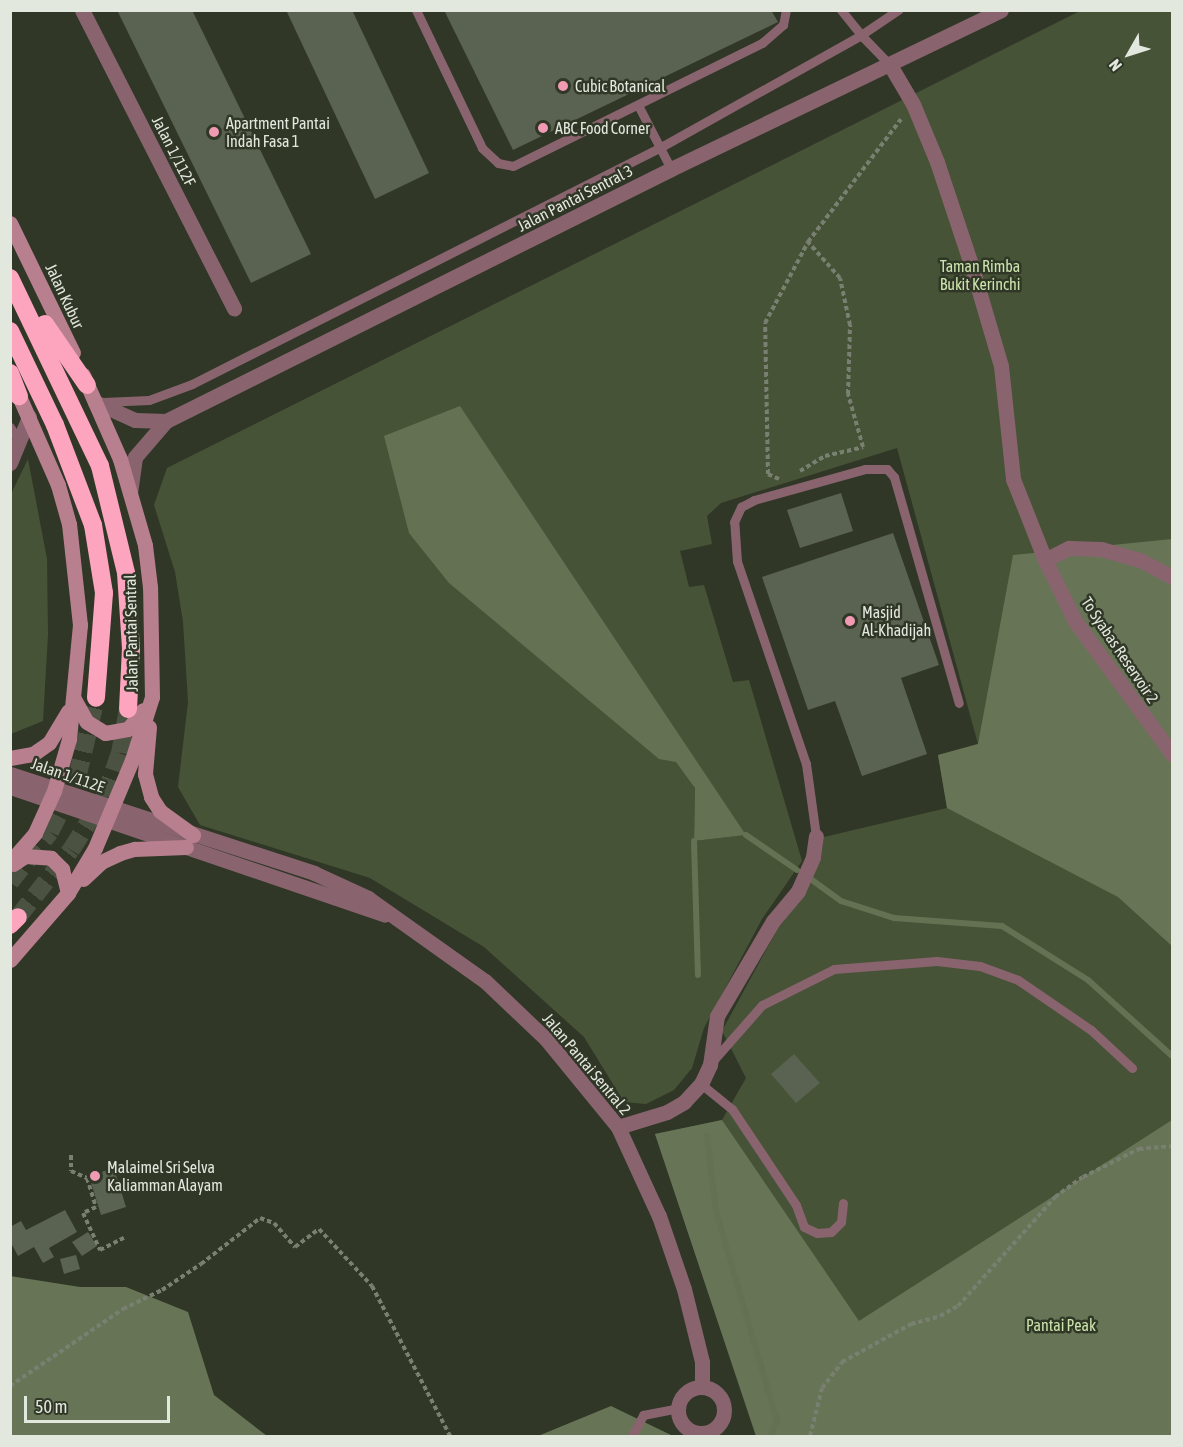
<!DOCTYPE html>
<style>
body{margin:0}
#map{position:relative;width:1183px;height:1447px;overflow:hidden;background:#303727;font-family:"Asap Condensed",sans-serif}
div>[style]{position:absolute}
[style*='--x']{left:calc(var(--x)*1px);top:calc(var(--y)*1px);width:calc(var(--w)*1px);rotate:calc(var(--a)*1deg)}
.green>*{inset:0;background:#475337}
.forest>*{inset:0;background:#677556}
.water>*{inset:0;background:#647253}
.stream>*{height:6px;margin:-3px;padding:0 3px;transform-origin:3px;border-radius:3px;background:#647253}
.building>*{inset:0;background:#5a6251}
.highway-tunnel>*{height:18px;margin-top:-9px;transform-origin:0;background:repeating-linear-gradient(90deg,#4b5242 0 18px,transparent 0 27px)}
.path>*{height:4px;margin-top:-2px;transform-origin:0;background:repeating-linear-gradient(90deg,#797f71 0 4.5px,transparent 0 7.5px)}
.lane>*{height:9px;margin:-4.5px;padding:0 4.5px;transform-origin:4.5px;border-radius:4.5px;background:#89646f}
.street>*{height:15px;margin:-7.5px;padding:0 7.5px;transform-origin:7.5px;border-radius:7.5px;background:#89646f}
.street>.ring{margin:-7.5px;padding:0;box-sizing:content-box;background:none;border:15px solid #89646f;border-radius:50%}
.secondary>*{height:15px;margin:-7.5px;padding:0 7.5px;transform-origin:7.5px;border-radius:7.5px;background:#b87f8f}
.highway>*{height:18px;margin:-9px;padding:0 9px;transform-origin:9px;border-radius:9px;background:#fda4bf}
.dots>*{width:16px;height:16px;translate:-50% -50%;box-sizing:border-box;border:3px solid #303727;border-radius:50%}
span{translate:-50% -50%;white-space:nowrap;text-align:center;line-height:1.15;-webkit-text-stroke:5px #303727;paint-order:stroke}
.poi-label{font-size:16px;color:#e3e8de}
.left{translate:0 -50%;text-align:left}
.street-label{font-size:16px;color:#e3e8de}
.park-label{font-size:16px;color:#cbe4ac}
.frame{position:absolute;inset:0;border:12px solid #e3e8de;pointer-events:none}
.north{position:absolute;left:1099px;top:24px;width:60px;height:60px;-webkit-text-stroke:4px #303727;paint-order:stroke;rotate:231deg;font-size:16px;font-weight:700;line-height:24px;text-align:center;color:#e3e8de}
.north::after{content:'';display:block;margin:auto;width:21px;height:27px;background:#e3e8de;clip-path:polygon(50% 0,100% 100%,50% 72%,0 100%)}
.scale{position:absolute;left:24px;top:1396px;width:146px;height:27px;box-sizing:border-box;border:3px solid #e3e8de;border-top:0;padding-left:8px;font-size:18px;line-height:21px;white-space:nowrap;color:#e3e8de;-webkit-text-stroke:4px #303727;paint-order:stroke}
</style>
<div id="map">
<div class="green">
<div style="clip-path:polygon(evenodd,1080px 11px,1172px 11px,1172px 1436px,756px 1436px,655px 1134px,722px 1120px,746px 1078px,722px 1031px,778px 928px,803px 896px,821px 858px,824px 837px,947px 808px,938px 755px,978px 744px,897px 448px,721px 503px,707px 516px,712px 544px,680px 551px,689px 587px,704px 585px,733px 682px,749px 680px,802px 861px,762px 919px,704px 1028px,692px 1068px,674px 1090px,646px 1104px,624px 1102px,584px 1037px,484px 947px,370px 878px,200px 825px,178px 787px,188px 702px,183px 622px,175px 572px,154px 505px,167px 468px,1080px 11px,460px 407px,745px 834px,745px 835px,694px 841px,695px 788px,460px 407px)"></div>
<div style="clip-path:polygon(28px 459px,47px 559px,48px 635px,43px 721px,11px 734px,11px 494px)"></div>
</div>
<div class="forest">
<div style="clip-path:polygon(1172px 539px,1172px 946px,1118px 897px,947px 808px,938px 755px,978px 744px,1013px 555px)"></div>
<div style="clip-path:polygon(722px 1120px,859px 1321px,1172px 1120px,1172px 1436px,756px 1436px,655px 1134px)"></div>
<div style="clip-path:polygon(10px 1276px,80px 1287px,126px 1287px,188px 1312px,214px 1395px,267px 1436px,11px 1436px)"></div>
<div style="clip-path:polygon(611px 1406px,673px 1436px,538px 1436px)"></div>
</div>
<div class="water">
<div style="clip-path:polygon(460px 406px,563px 561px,746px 835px,694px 841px,695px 788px,676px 762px,659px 759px,449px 583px,409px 533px,384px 436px)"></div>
</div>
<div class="stream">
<div style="--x:746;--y:835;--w:62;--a:34.5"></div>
<div style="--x:694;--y:841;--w:134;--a:88.3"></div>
<div style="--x:812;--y:880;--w:36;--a:36"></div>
<div style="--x:841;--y:901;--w:56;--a:17.8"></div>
<div style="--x:894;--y:918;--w:108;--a:4.2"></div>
<div style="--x:1002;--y:926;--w:102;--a:32.1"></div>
<div style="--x:1088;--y:980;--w:113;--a:42.1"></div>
<div style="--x:707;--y:1136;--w:76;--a:83.2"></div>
<div style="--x:716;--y:1211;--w:219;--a:73.8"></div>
<div style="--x:777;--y:1421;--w:16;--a:112"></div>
</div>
<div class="building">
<div style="clip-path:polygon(117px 10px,192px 10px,311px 254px,251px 283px)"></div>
<div style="clip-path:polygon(286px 10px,352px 10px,429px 173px,375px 199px)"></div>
<div style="clip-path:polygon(444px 10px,771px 10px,778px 22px,513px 150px)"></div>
<div style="clip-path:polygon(841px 493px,853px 531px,800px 548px,787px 510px)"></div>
<div style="clip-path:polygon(893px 533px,939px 665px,901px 678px,927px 754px,862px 776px,835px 701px,808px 710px,762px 577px)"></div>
<div style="clip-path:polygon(794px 1054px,820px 1083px,796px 1103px,771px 1074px)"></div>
<div style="clip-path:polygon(114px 1168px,126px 1207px,101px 1215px,89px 1176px)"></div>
<div style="clip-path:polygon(65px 1210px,77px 1232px,49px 1248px,54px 1257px,43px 1263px,34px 1247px,18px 1256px,10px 1241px,10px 1227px,21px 1221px,26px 1230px)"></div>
<div style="clip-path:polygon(88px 1232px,97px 1246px,82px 1256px,72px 1242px)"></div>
<div style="clip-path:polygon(76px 1255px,80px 1269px,64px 1274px,60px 1259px)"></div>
</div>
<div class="highway-tunnel">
<div style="--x:10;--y:882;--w:64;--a:-51.3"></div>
<div style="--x:50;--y:832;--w:60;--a:-63.4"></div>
<div style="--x:77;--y:778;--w:82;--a:-76.6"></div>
<div style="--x:18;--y:917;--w:85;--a:-51.7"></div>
<div style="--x:71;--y:850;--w:64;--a:-57.8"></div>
<div style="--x:105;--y:796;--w:46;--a:-70.8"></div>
<div style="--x:120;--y:753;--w:45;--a:-79.7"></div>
</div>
<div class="path">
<div style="--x:800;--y:471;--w:29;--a:-31"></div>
<div style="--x:825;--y:456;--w:39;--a:-13"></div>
<div style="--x:863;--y:447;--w:55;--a:-105.8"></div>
<div style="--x:848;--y:394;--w:69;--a:-88.3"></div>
<div style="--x:850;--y:325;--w:48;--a:-102"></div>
<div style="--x:840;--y:278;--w:48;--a:-131.6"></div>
<div style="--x:808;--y:242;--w:154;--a:-52.9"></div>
<div style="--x:779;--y:479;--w:12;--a:-156"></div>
<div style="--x:768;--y:474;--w:151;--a:-91.1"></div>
<div style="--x:765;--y:323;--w:92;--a:-62"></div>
<div style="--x:71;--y:1155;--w:16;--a:90"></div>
<div style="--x:71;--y:1171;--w:17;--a:24"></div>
<div style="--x:87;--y:1178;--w:30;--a:73"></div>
<div style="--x:96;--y:1207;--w:14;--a:155"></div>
<div style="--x:83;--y:1213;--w:41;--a:65.3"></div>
<div style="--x:100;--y:1250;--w:28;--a:-27"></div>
<div style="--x:10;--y:1386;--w:137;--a:-34.3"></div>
<div style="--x:123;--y:1309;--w:43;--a:-26"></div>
<div style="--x:162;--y:1290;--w:47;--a:-33.7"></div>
<div style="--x:201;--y:1264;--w:75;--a:-37.9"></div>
<div style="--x:260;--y:1218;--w:15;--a:20"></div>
<div style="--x:274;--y:1223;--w:32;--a:49"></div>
<div style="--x:295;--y:1247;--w:30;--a:-37"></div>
<div style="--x:319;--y:1229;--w:78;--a:47.1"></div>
<div style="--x:372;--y:1286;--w:169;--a:62.5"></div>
<div style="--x:810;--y:1436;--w:49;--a:-76"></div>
<div style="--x:822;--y:1388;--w:33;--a:-52"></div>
<div style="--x:842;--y:1362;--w:79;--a:-28.8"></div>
<div style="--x:911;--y:1324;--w:30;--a:-15"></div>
<div style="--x:940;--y:1316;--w:21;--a:-29"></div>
<div style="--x:958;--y:1306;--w:146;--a:-48.3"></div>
<div style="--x:1055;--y:1197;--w:34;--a:-36"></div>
<div style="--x:1083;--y:1177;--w:63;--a:-26.6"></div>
<div style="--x:1139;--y:1149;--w:33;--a:-5"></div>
</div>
<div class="lane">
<div style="--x:416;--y:10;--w:153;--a:64.4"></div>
<div style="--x:482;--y:148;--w:22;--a:43"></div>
<div style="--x:498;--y:163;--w:15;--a:11"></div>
<div style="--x:513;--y:166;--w:278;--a:-26.3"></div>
<div style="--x:762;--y:43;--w:28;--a:-41"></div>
<div style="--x:783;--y:25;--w:15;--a:-79"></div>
<div style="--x:841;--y:10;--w:32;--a:51"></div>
<div style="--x:861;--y:35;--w:45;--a:-34"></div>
<div style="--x:638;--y:105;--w:72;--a:62.7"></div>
<div style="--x:103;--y:402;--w:46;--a:-2.5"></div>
<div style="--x:149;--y:400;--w:46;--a:-20.4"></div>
<div style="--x:192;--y:384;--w:525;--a:-26.81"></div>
<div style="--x:661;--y:147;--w:229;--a:-29.2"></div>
<div style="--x:861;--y:35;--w:42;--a:46"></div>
<div style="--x:10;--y:427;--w:19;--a:58"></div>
<div style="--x:816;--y:836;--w:73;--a:-97.9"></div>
<div style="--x:806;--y:764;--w:214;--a:-108.8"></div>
<div style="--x:737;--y:561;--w:39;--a:-94"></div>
<div style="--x:734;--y:522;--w:17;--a:-65"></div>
<div style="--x:741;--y:507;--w:15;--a:-28"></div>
<div style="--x:754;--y:500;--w:115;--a:-15.6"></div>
<div style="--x:865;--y:469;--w:22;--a:0"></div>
<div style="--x:887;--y:469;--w:11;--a:49"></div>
<div style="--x:894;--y:477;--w:235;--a:74"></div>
<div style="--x:711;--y:1063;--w:77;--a:-48.7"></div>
<div style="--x:762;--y:1005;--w:80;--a:-26.6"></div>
<div style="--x:834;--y:969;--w:103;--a:-4.4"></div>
<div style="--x:937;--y:961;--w:43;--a:6.6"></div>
<div style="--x:980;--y:966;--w:40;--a:20.2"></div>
<div style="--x:1018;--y:980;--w:88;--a:34.4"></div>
<div style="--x:1091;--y:1030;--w:56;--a:42.8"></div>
<div style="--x:701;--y:1084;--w:40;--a:39"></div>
<div style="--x:732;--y:1109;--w:115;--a:56.3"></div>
<div style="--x:796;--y:1205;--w:23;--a:70"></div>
<div style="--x:804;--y:1227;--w:14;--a:25"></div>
<div style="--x:817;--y:1233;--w:14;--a:-4"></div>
<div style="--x:831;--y:1232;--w:14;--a:-45"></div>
<div style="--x:841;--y:1222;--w:19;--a:-84"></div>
<div style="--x:632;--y:1436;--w:24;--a:-62"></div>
<div style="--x:643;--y:1415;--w:36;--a:-11"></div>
</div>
<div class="street">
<div style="--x:82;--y:10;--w:335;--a:63"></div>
<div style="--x:890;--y:65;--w:45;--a:59.5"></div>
<div style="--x:913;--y:104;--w:63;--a:67.5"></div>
<div style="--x:937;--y:162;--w:108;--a:71.6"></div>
<div style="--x:971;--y:264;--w:106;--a:73.6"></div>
<div style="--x:1001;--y:366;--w:114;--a:83.9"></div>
<div style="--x:1013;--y:479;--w:87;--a:68.4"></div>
<div style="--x:1045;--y:560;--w:68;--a:63.8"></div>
<div style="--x:1075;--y:621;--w:165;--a:53.9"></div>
<div style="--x:95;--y:402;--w:44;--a:24.2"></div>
<div style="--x:135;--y:420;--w:31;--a:2"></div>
<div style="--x:10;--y:463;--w:50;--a:-67.6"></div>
<div style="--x:130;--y:493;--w:36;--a:-82"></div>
<div style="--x:135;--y:457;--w:48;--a:-49.3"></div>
<div style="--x:166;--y:421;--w:564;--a:-26.52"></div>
<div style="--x:671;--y:169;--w:366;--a:-25.7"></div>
<div style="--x:1045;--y:560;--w:27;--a:-27"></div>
<div style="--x:1069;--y:548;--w:32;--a:2"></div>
<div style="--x:1101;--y:549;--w:41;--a:15.8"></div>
<div style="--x:1140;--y:560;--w:36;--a:28"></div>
<div style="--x:10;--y:774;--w:320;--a:18"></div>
<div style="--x:314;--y:873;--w:60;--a:24.8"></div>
<div style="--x:368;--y:898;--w:143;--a:35.4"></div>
<div style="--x:485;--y:981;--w:84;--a:43.6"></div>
<div style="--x:546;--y:1039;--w:114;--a:50.7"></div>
<div style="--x:618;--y:1127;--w:98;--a:65.3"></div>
<div style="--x:659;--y:1216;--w:77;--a:71.1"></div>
<div style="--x:684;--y:1289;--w:75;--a:76.1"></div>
<div style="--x:702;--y:1362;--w:25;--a:90"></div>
<div style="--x:10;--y:787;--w:396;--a:18.8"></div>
<div style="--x:618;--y:1127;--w:51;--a:-17"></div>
<div style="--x:667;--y:1112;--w:20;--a:-30"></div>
<div style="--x:684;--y:1102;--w:25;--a:-47"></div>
<div style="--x:701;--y:1084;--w:21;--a:-65"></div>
<div style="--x:710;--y:1065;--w:49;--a:-81.9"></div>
<div style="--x:717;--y:1016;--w:110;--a:-59.5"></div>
<div style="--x:773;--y:921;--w:39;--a:-50"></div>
<div style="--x:798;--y:891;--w:37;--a:-66"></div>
<div style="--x:813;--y:857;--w:21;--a:-82"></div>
<div class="ring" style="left:678px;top:1387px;width:31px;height:31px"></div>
</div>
<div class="secondary">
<div style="--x:10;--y:223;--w:144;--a:64.1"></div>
<div style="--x:74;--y:699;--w:26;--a:61"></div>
<div style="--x:87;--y:722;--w:21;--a:31"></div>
<div style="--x:105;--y:733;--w:23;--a:-10"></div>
<div style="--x:128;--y:729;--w:24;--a:-52"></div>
<div style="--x:149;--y:727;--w:47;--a:94.9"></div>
<div style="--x:145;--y:774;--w:24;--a:75"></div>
<div style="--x:151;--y:797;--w:17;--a:57"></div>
<div style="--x:160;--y:811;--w:41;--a:36"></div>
<div style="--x:10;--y:758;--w:23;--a:-10"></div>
<div style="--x:33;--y:754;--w:19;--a:-35"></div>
<div style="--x:49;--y:743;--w:37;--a:-59"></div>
<div style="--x:10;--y:862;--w:38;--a:-49"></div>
<div style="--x:35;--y:833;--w:46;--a:-65.7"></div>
<div style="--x:54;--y:791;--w:54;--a:-73.9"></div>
<div style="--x:69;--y:739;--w:115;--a:-84.5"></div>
<div style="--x:80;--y:625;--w:102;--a:-96.2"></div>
<div style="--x:69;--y:524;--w:41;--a:-105.8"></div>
<div style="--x:58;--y:485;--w:109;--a:-113.7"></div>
<div style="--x:13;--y:864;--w:14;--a:-34"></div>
<div style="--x:25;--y:856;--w:26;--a:4"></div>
<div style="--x:51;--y:858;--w:16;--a:45"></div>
<div style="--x:62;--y:869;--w:25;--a:76"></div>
<div style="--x:83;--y:879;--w:25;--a:-43"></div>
<div style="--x:101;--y:862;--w:21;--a:-25"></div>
<div style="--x:120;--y:853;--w:15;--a:-16"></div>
<div style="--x:134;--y:849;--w:52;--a:-2.2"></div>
<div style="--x:10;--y:960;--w:89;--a:-49.1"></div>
<div style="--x:68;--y:893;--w:52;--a:-59"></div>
<div style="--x:95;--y:848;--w:95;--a:-67.2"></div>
<div style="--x:132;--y:760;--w:66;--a:-72.4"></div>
<div style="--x:152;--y:697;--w:110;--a:-91"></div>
<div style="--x:150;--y:587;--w:42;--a:-96.8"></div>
<div style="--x:145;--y:545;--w:90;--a:-106.2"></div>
<div style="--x:120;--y:459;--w:92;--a:-113.8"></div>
</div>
<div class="highway">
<div style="--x:10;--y:278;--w:208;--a:64.4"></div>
<div style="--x:100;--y:466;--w:110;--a:76.3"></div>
<div style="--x:126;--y:573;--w:75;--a:86.2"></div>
<div style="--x:131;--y:648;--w:61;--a:92.8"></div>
<div style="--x:45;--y:324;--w:74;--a:55.5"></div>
<div style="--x:10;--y:331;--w:104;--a:64.4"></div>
<div style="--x:55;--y:425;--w:107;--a:69.2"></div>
<div style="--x:93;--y:525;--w:69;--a:80.8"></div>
<div style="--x:104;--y:593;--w:105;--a:94.4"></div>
<div style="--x:10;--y:373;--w:25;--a:69"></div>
<div style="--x:10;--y:925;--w:11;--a:-45"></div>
</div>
<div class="dots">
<div style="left:563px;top:86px;background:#f19ab4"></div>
<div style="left:543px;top:128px;background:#f19ab4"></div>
<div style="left:214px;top:132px;background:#f19ab4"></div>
<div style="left:850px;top:621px;background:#f19ab4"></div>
<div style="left:95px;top:1176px;background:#f19ab4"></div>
</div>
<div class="poi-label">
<span class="left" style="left:575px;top:86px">Cubic Botanical</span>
<span class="left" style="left:226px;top:132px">Apartment Pantai<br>Indah Fasa 1</span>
<span class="left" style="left:555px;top:128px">ABC Food Corner</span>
<span class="left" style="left:862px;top:621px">Masjid<br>Al-Khadijah</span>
<span class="left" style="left:107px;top:1176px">Malaimel Sri Selva<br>Kaliamman Alayam</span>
</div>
<div class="street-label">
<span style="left:174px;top:151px;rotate:63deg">Jalan 1/112F</span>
<span style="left:575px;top:198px;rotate:-27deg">Jalan Pantai Sentral 3</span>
<span style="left:65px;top:296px;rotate:65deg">Jalan Kubur</span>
<span style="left:131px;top:633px;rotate:-91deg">Jalan Pantai Sentral</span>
<span style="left:1120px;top:650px;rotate:56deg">To Syabas Reservoir 2</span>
<span style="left:68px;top:775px;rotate:19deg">Jalan 1/112E</span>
<span style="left:587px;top:1064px;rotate:50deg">Jalan Pantai Sentral 2</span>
</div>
<div class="park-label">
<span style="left:980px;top:275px">Taman Rimba<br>Bukit Kerinchi</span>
<span style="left:1061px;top:1325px">Pantai Peak</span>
</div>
<div class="frame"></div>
<div class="north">N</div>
<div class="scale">50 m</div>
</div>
